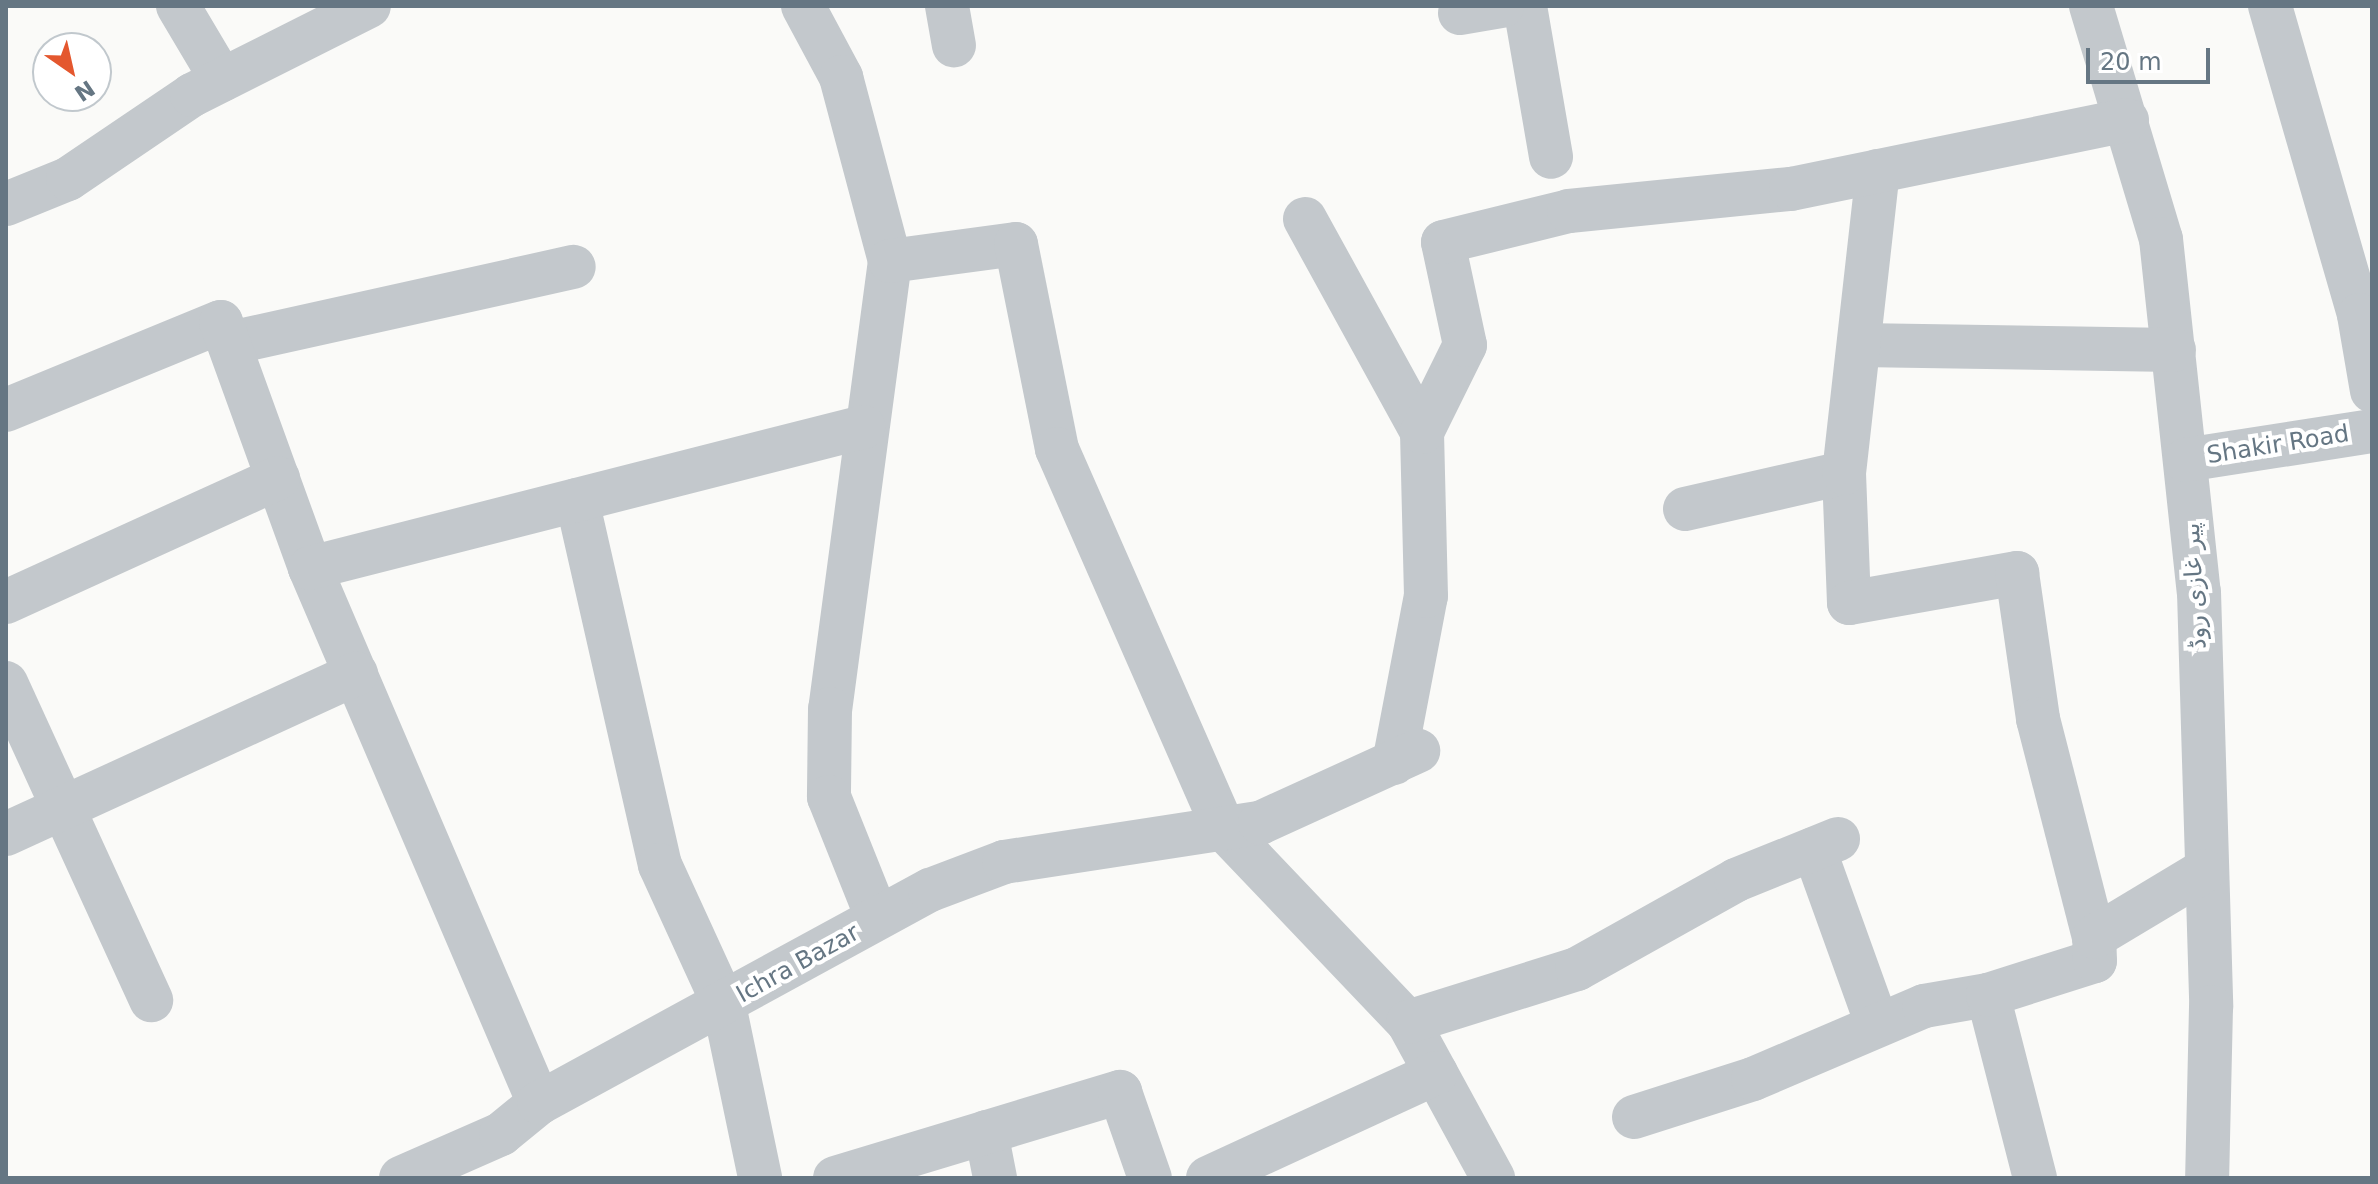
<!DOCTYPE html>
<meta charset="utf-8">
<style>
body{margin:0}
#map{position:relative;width:2378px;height:1184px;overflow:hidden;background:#fafaf8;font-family:"DejaVu Sans","Noto Naskh Arabic",sans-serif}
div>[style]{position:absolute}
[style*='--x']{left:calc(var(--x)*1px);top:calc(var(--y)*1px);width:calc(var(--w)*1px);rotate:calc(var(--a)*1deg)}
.minor>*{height:44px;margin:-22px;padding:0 22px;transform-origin:22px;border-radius:22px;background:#c3c8cc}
span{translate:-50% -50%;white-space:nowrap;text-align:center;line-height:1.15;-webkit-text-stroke:8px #fff;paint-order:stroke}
.street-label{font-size:24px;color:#657683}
.frame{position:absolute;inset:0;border:8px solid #657683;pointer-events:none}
.north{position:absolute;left:32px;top:32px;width:80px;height:80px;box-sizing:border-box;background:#fff;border:2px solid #c1c8cd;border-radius:50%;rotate:146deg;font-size:22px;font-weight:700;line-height:32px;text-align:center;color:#657683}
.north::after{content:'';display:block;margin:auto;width:28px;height:36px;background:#e4572e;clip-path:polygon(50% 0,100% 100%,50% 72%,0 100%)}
.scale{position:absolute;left:2086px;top:48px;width:124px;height:36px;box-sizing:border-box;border:4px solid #657683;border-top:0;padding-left:10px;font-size:24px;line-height:28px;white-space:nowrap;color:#657683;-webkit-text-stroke:6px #fff;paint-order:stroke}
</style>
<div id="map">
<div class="minor">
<div style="--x:178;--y:6;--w:86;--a:59.3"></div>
<div style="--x:803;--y:6;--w:81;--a:61.8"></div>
<div style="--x:841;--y:77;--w:190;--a:75.1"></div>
<div style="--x:890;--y:261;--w:452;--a:97.6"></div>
<div style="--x:830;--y:709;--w:88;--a:90.7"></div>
<div style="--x:829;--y:797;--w:129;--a:68.2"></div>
<div style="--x:947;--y:6;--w:40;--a:80"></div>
<div style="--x:1525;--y:6;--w:153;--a:80.2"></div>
<div style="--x:2091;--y:6;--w:243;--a:73.3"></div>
<div style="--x:2161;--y:239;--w:355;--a:83.9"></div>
<div style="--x:2199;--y:592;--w:415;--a:88.3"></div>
<div style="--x:2211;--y:1007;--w:171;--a:91.3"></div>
<div style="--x:2270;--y:6;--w:322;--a:73.9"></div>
<div style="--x:2359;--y:315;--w:77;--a:80.3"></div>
<div style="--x:1460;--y:13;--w:43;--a:-9.5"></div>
<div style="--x:6;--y:204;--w:67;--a:-22"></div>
<div style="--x:68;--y:179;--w:150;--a:-34.1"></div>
<div style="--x:192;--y:95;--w:198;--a:-26.7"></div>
<div style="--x:1305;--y:219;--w:243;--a:61.2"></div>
<div style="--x:890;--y:261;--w:127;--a:-7.7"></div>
<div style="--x:1016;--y:244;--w:209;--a:78.7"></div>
<div style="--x:1057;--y:449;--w:414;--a:66.3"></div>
<div style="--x:1223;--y:828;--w:268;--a:46.4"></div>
<div style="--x:1408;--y:1022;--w:178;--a:61.4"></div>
<div style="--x:230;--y:343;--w:352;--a:-12.5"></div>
<div style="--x:1859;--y:345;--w:315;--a:0.9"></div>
<div style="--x:6;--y:410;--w:232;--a:-22.3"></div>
<div style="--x:221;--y:322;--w:262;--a:70.1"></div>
<div style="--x:310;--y:568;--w:582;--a:66.83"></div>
<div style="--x:2185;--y:460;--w:189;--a:-8.8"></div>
<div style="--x:1844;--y:473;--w:130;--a:87.8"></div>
<div style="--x:1849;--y:603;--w:171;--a:-10.1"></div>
<div style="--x:2017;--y:573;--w:148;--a:81.8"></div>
<div style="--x:2038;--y:719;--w:225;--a:75.6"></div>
<div style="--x:577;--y:500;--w:374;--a:77.2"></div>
<div style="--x:660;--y:865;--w:154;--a:65.4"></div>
<div style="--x:724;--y:1005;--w:177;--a:78.2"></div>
<div style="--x:1685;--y:509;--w:163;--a:-12.8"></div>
<div style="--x:1844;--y:473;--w:304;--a:-83.6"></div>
<div style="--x:310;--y:568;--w:571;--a:-14.3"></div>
<div style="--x:6;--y:602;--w:299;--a:-24.5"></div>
<div style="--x:6;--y:683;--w:349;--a:65.4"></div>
<div style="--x:1394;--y:763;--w:170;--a:-79.2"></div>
<div style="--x:1426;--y:596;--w:164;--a:-91.4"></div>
<div style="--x:1422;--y:432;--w:97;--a:-63.7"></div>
<div style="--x:1465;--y:345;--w:105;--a:-102.1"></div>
<div style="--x:1443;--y:242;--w:130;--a:-13.8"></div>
<div style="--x:1569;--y:211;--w:223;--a:-5.7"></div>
<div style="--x:1791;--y:189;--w:343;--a:-11.6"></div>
<div style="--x:6;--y:834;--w:385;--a:-24.6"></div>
<div style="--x:1814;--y:849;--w:186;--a:70.2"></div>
<div style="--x:1408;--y:1022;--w:177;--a:-17.4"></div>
<div style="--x:1577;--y:969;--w:182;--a:-29.2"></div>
<div style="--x:1736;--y:880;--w:110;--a:-21.9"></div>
<div style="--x:1634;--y:1117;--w:125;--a:-17.7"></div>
<div style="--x:1753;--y:1079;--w:186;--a:-23.1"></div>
<div style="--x:1924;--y:1006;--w:65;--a:-9.8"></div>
<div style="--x:986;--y:1132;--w:47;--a:78.9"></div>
<div style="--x:401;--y:1178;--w:109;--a:-23.7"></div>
<div style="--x:501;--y:1134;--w:49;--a:-39.2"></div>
<div style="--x:539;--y:1103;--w:445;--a:-28.6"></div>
<div style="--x:930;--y:890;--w:79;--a:-20.7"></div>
<div style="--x:1004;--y:862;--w:259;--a:-8.7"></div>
<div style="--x:1260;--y:823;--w:174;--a:-24.5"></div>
<div style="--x:835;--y:1178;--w:298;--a:-16.8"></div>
<div style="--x:1120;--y:1092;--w:91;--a:70.8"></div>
<div style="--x:1208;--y:1178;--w:251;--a:-24.7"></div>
<div style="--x:2035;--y:1178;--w:189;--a:-104.4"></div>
<div style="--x:1988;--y:995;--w:112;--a:-17.6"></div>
<div style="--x:2095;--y:961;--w:24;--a:-92"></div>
<div style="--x:2094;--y:937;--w:128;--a:-31"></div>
</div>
<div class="street-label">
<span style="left:2278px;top:445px;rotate:-9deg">Shakir Road</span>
<span style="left:2195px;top:586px;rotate:-93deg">پیر غازی روڈ</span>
<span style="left:798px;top:964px;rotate:-29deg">Ichra Bazar</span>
</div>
<div class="frame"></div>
<div class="north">N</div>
<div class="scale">20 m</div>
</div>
